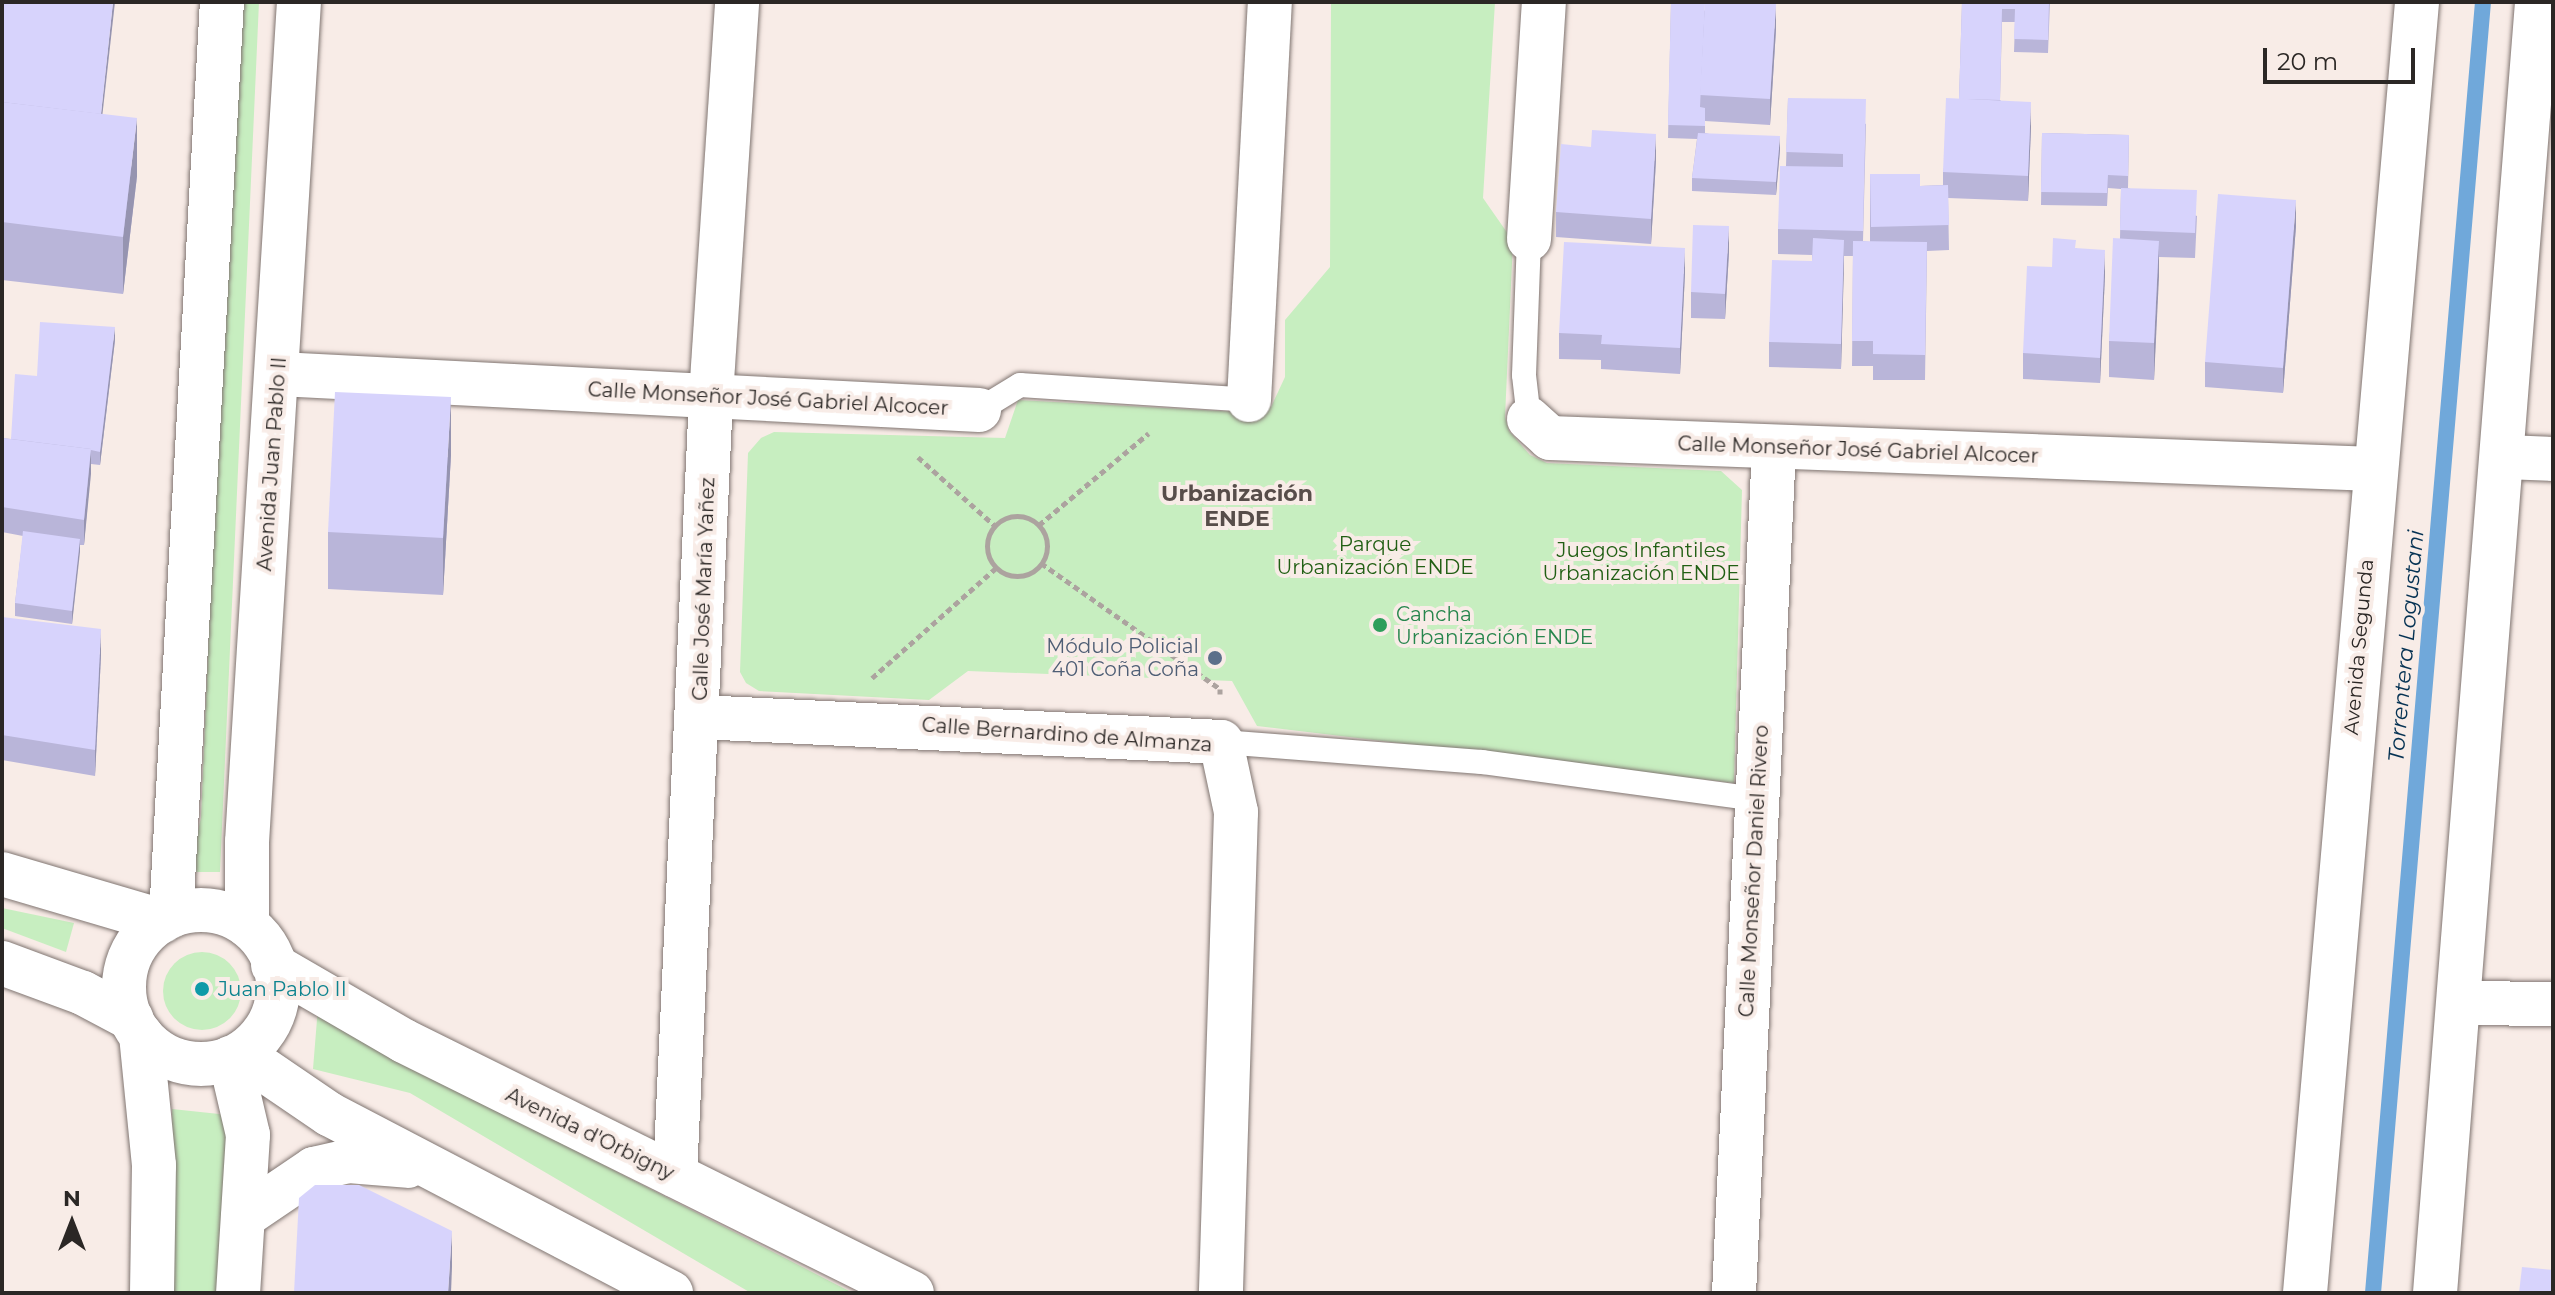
<!DOCTYPE html>
<meta charset="utf-8">
<style>
body{margin:0}
#map{position:relative;width:2555px;height:1295px;overflow:hidden;background:#f8ece7;font-family:Montserrat,sans-serif}
div>[style]{position:absolute}
[style*='--x']{left:calc(var(--x)*1px);top:calc(var(--y)*1px);width:calc(var(--w)*1px);rotate:calc(var(--a)*1deg)}
.green>*{inset:0;background:#c7eec0}
.round{border-radius:50%}
.stream>*{height:16px;margin:-8px;padding:0 8px;transform-origin:8px;border-radius:8px;background:#70a8da}
.path>*{height:5px;margin-top:-2.5px;transform-origin:0;background:repeating-linear-gradient(90deg,#aca39f 0 6px,transparent 0 10px)}
.path>.ring{margin:-2.5px;padding:0;box-sizing:content-box;background:none;border:5px solid #aca39f;border-radius:50%}
.roads{filter:drop-shadow(0 0 2px #807571) drop-shadow(0 0 2px #807571)}
.service>*{height:24px;margin:-12px;padding:0 12px;transform-origin:12px;border-radius:12px;background:#fff}
.minor>*{height:44px;margin:-22px;padding:0 22px;transform-origin:22px;border-radius:22px;background:#fff}
.tertiary>*{height:44px;margin:-22px;padding:0 22px;transform-origin:22px;border-radius:22px;background:#fff}
.secondary>*{height:44px;margin:-22px;padding:0 22px;transform-origin:22px;border-radius:22px;background:#fff}
.secondary>.ring{margin:-22px;padding:0;box-sizing:content-box;background:none;border:44px solid #fff;border-radius:50%}
.wall>*{inset:0;background:#b9b5d9}
.shaded-wall>*{inset:0;background:#9694b0}
.building>*{inset:0;background:#d7d3fc}
.dots>*{width:22px;height:22px;translate:-50% -50%;box-sizing:border-box;border:4px solid #f8ece7;border-radius:50%}
span{translate:-50% -50%;white-space:nowrap;text-align:center;line-height:1.15;-webkit-text-stroke:8px #f8ece7;paint-order:stroke}
.street-label{font-size:20px;color:#2b2725}
.park-label{font-size:20px;color:#215f14}
.leisure-label{font-size:20px;color:#27864d}
.left{translate:0 -50%;text-align:left}
.service-label{font-size:20px;color:#4e5e75}
.right{translate:-100% -50%;text-align:right}
.culture-label{font-size:20px;color:#0d838f}
.neighbourhood-label{font-size:22px;color:#574d4a;font-weight:700}
.water-label{font-size:22px;color:#053253;font-style:italic}
.frame{position:absolute;inset:0;border:4px solid #2b2725;pointer-events:none}
.north{position:absolute;left:32px;top:1183px;width:80px;height:80px;-webkit-text-stroke:6px #f8ece7;paint-order:stroke;rotate:0deg;font-size:22px;font-weight:700;line-height:32px;text-align:center;color:#2b2725}
.north::after{content:'';display:block;margin:auto;width:28px;height:36px;background:#2b2725;clip-path:polygon(50% 0,100% 100%,50% 72%,0 100%)}
.scale{position:absolute;left:2263px;top:48px;width:152px;height:36px;box-sizing:border-box;border:4px solid #2b2725;border-top:0;padding-left:10px;font-size:24px;line-height:28px;white-space:nowrap;color:#2b2725;-webkit-text-stroke:6px #f8ece7;paint-order:stroke}
</style>
<div id="map">
<div class="green">
<div style="clip-path:polygon(235px 2px,259px 2px,220px 872px,188px 872px,201px 818px)"></div>
<div style="clip-path:polygon(1331px 2px,1495px 2px,1483px 198px,1513px 241px,1505px 417px,1509px 431px,1530px 455px,1547px 463px,1721px 471px,1742px 490px,1734px 783px,1257px 726px,1232px 681px,968px 671px,929px 700px,759px 691px,746px 683px,740px 672px,748px 453px,761px 438px,774px 432px,1005px 438px,1018px 400px,1257px 413px,1271px 407px,1285px 377px,1285px 320px,1330px 267px)"></div>
<div style="clip-path:polygon(2px 908px,74px 923px,66px 952px,2px 928px)"></div>
<div class="round" style="left:163px;top:952px;width:78px;height:78px"></div>
<div style="clip-path:polygon(318px 1007px,391px 1056px,853px 1293px,751px 1293px,410px 1093px,313px 1069px)"></div>
<div style="clip-path:polygon(172px 1109px,238px 1116px,224px 1293px,174px 1293px)"></div>
</div>
<div class="stream">
<div style="--x:2373;--y:1293;--w:1296;--a:-85.13"></div>
</div>
<div class="path">
<div style="--x:918;--y:457;--w:102;--a:41.8"></div>
<div class="ring" style="left:987px;top:516px;width:55px;height:55px"></div>
<div style="--x:1039;--y:525;--w:143;--a:-39.9"></div>
<div style="--x:1041;--y:563;--w:219;--a:35.1"></div>
<div style="--x:1220;--y:689;--w:5;--a:90"></div>
<div style="--x:872;--y:678;--w:166;--a:-41.6"></div>
</div>
<div class="roads">
<div class="service">
<div style="--x:979;--y:410;--w:48;--a:-31.4"></div>
<div style="--x:1020;--y:385;--w:229;--a:3.7"></div>
<div style="--x:1529;--y:419;--w:44;--a:-96.5"></div>
<div style="--x:1524;--y:375;--w:136;--a:-87.9"></div>
<div style="--x:1221;--y:742;--w:262;--a:4.4"></div>
<div style="--x:1482;--y:762;--w:277;--a:7.7"></div>
</div>
<div class="minor">
<div style="--x:1529;--y:239;--w:237;--a:-86.4"></div>
<div style="--x:279;--y:374;--w:701;--a:2.94"></div>
<div style="--x:1249;--y:400;--w:399;--a:-87"></div>
<div style="--x:1529;--y:419;--w:28;--a:42"></div>
<div style="--x:1550;--y:438;--w:825;--a:2.15"></div>
<div style="--x:2505;--y:457;--w:48;--a:2.4"></div>
<div style="--x:699;--y:717;--w:523;--a:2.74"></div>
<div style="--x:1221;--y:742;--w:72;--a:77.9"></div>
<div style="--x:1236;--y:812;--w:481;--a:91.8"></div>
<div style="--x:2461;--y:1003;--w:92;--a:0.6"></div>
<div style="--x:675;--y:1175;--w:780;--a:-87.35"></div>
<div style="--x:711;--y:396;--w:395;--a:-86.2"></div>
<div style="--x:1734;--y:1293;--w:846;--a:-87.29"></div>
</div>
<div class="tertiary">
<div style="--x:171;--y:916;--w:915;--a:-86.81"></div>
<div style="--x:247;--y:925;--w:83;--a:-90"></div>
<div style="--x:247;--y:842;--w:842;--a:-86.46"></div>
<div style="--x:141;--y:1035;--w:131;--a:84.3"></div>
<div style="--x:154;--y:1165;--w:128;--a:90.9"></div>
<div style="--x:230;--y:1058;--w:79;--a:76.8"></div>
<div style="--x:248;--y:1135;--w:158;--a:93.6"></div>
</div>
<div class="secondary">
<div style="--x:2;--y:874;--w:167;--a:16.4"></div>
<div class="ring" style="left:124px;top:910px;width:110px;height:110px"></div>
<div style="--x:2;--y:963;--w:86;--a:20.3"></div>
<div style="--x:83;--y:993;--w:55;--a:28"></div>
<div style="--x:273;--y:965;--w:151;--a:30.1"></div>
<div style="--x:404;--y:1041;--w:567;--a:26.38"></div>
<div style="--x:241;--y:1054;--w:107;--a:34.3"></div>
<div style="--x:329;--y:1114;--w:386;--a:27.6"></div>
<div style="--x:243;--y:1217;--w:86;--a:-34.1"></div>
<div style="--x:314;--y:1169;--w:36;--a:-13"></div>
<div style="--x:349;--y:1161;--w:59;--a:4.8"></div>
<div style="--x:2305;--y:1293;--w:1296;--a:-85.04"></div>
<div style="--x:2435;--y:1293;--w:1295;--a:-85.48"></div>
</div>
</div>
<div class="wall">
<div style="clip-path:polygon(2px 2px,102px 114px,137px 176px,123px 294px,2px 280px)"></div>
<div style="clip-path:polygon(1671px 2px,1776px 29px,1770px 125px,1705px 121px,1705px 133px,1780px 150px,1776px 195px,1692px 191px,1692px 178px,1697px 139px,1668px 138px)"></div>
<div style="clip-path:polygon(1962px 2px,2050px 2px,2048px 53px,2014px 52px,2015px 22px,2002px 22px,2000px 100px,2031px 127px,2028px 201px,1948px 198px,1949px 250px,1927px 251px,1925px 380px,1873px 380px,1873px 366px,1852px 366px,1853px 256px,1844px 256px,1841px 369px,1769px 367px,1769px 342px,1812px 261px,1812px 255px,1778px 254px,1778px 229px,1786px 166px,1788px 98px,1866px 124px,1863px 241px,1870px 242px,1870px 174px,1920px 186px,1943px 185px,1943px 172px,1959px 99px)"></div>
<div style="clip-path:polygon(2042px 133px,2129px 135px,2128px 188px,2197px 216px,2195px 258px,2159px 257px,2154px 380px,2109px 377px,2109px 341px,2120px 238px,2121px 189px,2108px 188px,2107px 206px,2041px 205px)"></div>
<div style="clip-path:polygon(1656px 160px,1651px 244px,1556px 237px,1556px 212px)"></div>
<div style="clip-path:polygon(2296px 226px,2283px 393px,2205px 387px,2205px 362px)"></div>
<div style="clip-path:polygon(2076px 248px,2105px 275px,2100px 383px,2023px 379px,2023px 353px,2052px 267px)"></div>
<div style="clip-path:polygon(1729px 252px,1725px 319px,1691px 318px,1691px 292px)"></div>
<div style="clip-path:polygon(1685px 273px,1680px 374px,1601px 369px,1601px 360px,1559px 359px,1559px 333px)"></div>
<div style="clip-path:polygon(115px 340px,100px 465px,91px 464px,84px 545px,80px 545px,72px 624px,15px 616px,15px 603px,23px 536px,2px 532px,2px 438px,11px 439px,37px 376px)"></div>
<div style="clip-path:polygon(451px 455px,443px 595px,328px 589px,328px 532px)"></div>
<div style="clip-path:polygon(2px 617px,101px 655px,95px 776px,2px 760px)"></div>
</div>
<div class="shaded-wall">
<div style="clip-path:polygon(113px 2px,115px 2px,100px 136px,100px 123px)"></div>
<div style="clip-path:polygon(1776px 4px,1776px 29px,1770px 125px,1770px 99px)"></div>
<div style="clip-path:polygon(2031px 102px,2031px 127px,2028px 201px,2028px 176px)"></div>
<div style="clip-path:polygon(137px 118px,137px 176px,123px 294px,123px 237px)"></div>
<div style="clip-path:polygon(1656px 134px,1656px 160px,1651px 244px,1651px 219px)"></div>
<div style="clip-path:polygon(1780px 136px,1780px 150px,1776px 195px,1776px 182px)"></div>
<div style="clip-path:polygon(2296px 200px,2296px 226px,2283px 393px,2283px 368px)"></div>
<div style="clip-path:polygon(1729px 226px,1729px 252px,1725px 319px,1725px 294px)"></div>
<div style="clip-path:polygon(1844px 240px,1844px 265px,1841px 369px,1841px 344px)"></div>
<div style="clip-path:polygon(2159px 241px,2159px 277px,2154px 380px,2154px 343px)"></div>
<div style="clip-path:polygon(1685px 248px,1685px 273px,1680px 374px,1680px 348px)"></div>
<div style="clip-path:polygon(2105px 250px,2105px 275px,2100px 383px,2100px 358px)"></div>
<div style="clip-path:polygon(115px 327px,115px 340px,100px 465px,100px 452px)"></div>
<div style="clip-path:polygon(451px 397px,451px 455px,443px 595px,443px 538px)"></div>
<div style="clip-path:polygon(91px 449px,91px 474px,84px 545px,84px 520px)"></div>
<div style="clip-path:polygon(80px 539px,80px 552px,72px 624px,72px 611px)"></div>
<div style="clip-path:polygon(101px 629px,101px 655px,95px 776px,95px 750px)"></div>
<div style="clip-path:polygon(452px 1231px,452px 1267px,451px 1293px,448px 1293px)"></div>
</div>
<div class="building">
<div style="clip-path:polygon(2px 2px,113px 2px,101px 114px,2px 102px)"></div>
<div style="clip-path:polygon(1671px 2px,1705px 2px,1700px 107px,1705px 108px,1705px 126px,1668px 125px)"></div>
<div style="clip-path:polygon(1705px 2px,1744px 2px,1776px 4px,1770px 99px,1700px 95px)"></div>
<div style="clip-path:polygon(1962px 2px,2049px 2px,2048px 40px,2014px 39px,2015px 9px,2002px 9px,2000px 100px,1959px 99px)"></div>
<div style="clip-path:polygon(1788px 98px,1866px 99px,1863px 231px,1778px 229px,1780px 166px,1843px 167px,1843px 154px,1786px 152px)"></div>
<div style="clip-path:polygon(1946px 98px,2031px 102px,2028px 176px,1943px 172px)"></div>
<div style="clip-path:polygon(2px 102px,137px 118px,123px 237px,2px 222px)"></div>
<div style="clip-path:polygon(1592px 130px,1656px 134px,1651px 219px,1556px 212px,1561px 144px,1591px 147px)"></div>
<div style="clip-path:polygon(1698px 133px,1780px 136px,1776px 182px,1692px 178px)"></div>
<div style="clip-path:polygon(2042px 133px,2129px 135px,2128px 176px,2108px 175px,2107px 193px,2041px 192px)"></div>
<div style="clip-path:polygon(1870px 174px,1920px 174px,1920px 186px,1948px 185px,1949px 225px,1871px 227px)"></div>
<div style="clip-path:polygon(2121px 188px,2197px 190px,2195px 233px,2120px 230px)"></div>
<div style="clip-path:polygon(2218px 194px,2296px 200px,2283px 368px,2205px 362px)"></div>
<div style="clip-path:polygon(1693px 225px,1729px 226px,1725px 294px,1691px 292px)"></div>
<div style="clip-path:polygon(1813px 238px,1844px 240px,1841px 344px,1769px 342px,1772px 260px,1812px 261px)"></div>
<div style="clip-path:polygon(2053px 238px,2076px 240px,2075px 248px,2105px 250px,2100px 358px,2023px 353px,2027px 266px,2052px 267px)"></div>
<div style="clip-path:polygon(2113px 238px,2159px 241px,2154px 343px,2109px 341px)"></div>
<div style="clip-path:polygon(1853px 241px,1927px 242px,1925px 355px,1873px 354px,1873px 341px,1852px 341px)"></div>
<div style="clip-path:polygon(1564px 242px,1685px 248px,1680px 348px,1601px 344px,1602px 335px,1559px 333px)"></div>
<div style="clip-path:polygon(40px 322px,115px 327px,100px 452px,91px 450px,91px 449px,11px 439px,15px 374px,37px 376px)"></div>
<div style="clip-path:polygon(335px 392px,451px 397px,443px 538px,328px 532px)"></div>
<div style="clip-path:polygon(2px 438px,91px 449px,84px 520px,2px 507px)"></div>
<div style="clip-path:polygon(23px 531px,80px 539px,72px 611px,15px 603px)"></div>
<div style="clip-path:polygon(2px 617px,101px 629px,95px 750px,2px 735px)"></div>
<div style="clip-path:polygon(315px 1185px,359px 1185px,452px 1231px,448px 1293px,294px 1293px,299px 1198px)"></div>
<div style="clip-path:polygon(2522px 1267px,2553px 1270px,2553px 1293px,2519px 1293px)"></div>
</div>
<div class="dots">
<div style="left:1380px;top:625px;background:#2e9e5b"></div>
<div style="left:1215px;top:658px;background:#5c6f8a"></div>
<div style="left:202px;top:989px;background:#0f9aa8"></div>
</div>
<div class="street-label">
<span style="left:768px;top:399px;rotate:3deg">Calle Monseñor José Gabriel Alcocer</span>
<span style="left:1858px;top:450px;rotate:2deg">Calle Monseñor José Gabriel Alcocer</span>
<span style="left:272px;top:464px;rotate:-86deg">Avenida Juan Pablo II</span>
<span style="left:704px;top:589px;rotate:-88deg">Calle José María Yañez</span>
<span style="left:2359px;top:647px;rotate:-85deg">Avenida Segunda</span>
<span style="left:1067px;top:735px;rotate:4deg">Calle Bernardino de Almanza</span>
<span style="left:1754px;top:871px;rotate:-87deg">Calle Monseñor Daniel Rivero</span>
<span style="left:590px;top:1134px;rotate:26deg">Avenida d'Orbigny</span>
</div>
<div class="park-label">
<span style="left:1375px;top:556px">Parque<br>Urbanización ENDE</span>
<span style="left:1641px;top:562px">Juegos Infantiles<br>Urbanización ENDE</span>
</div>
<div class="leisure-label">
<span class="left" style="left:1396px;top:626px">Cancha<br>Urbanización ENDE</span>
</div>
<div class="service-label">
<span class="right" style="left:1199px;top:658px">Módulo Policial<br>401 Coña Coña</span>
</div>
<div class="culture-label">
<span class="left" style="left:218px;top:989px">Juan Pablo II</span>
</div>
<div class="neighbourhood-label">
<span style="left:1237px;top:506px">Urbanización<br>ENDE</span>
</div>
<div class="water-label">
<span style="left:2406px;top:646px;rotate:-85deg">Torrentera Logustani</span>
</div>
<div class="frame"></div>
<div class="north">N</div>
<div class="scale">20 m</div>
</div>
